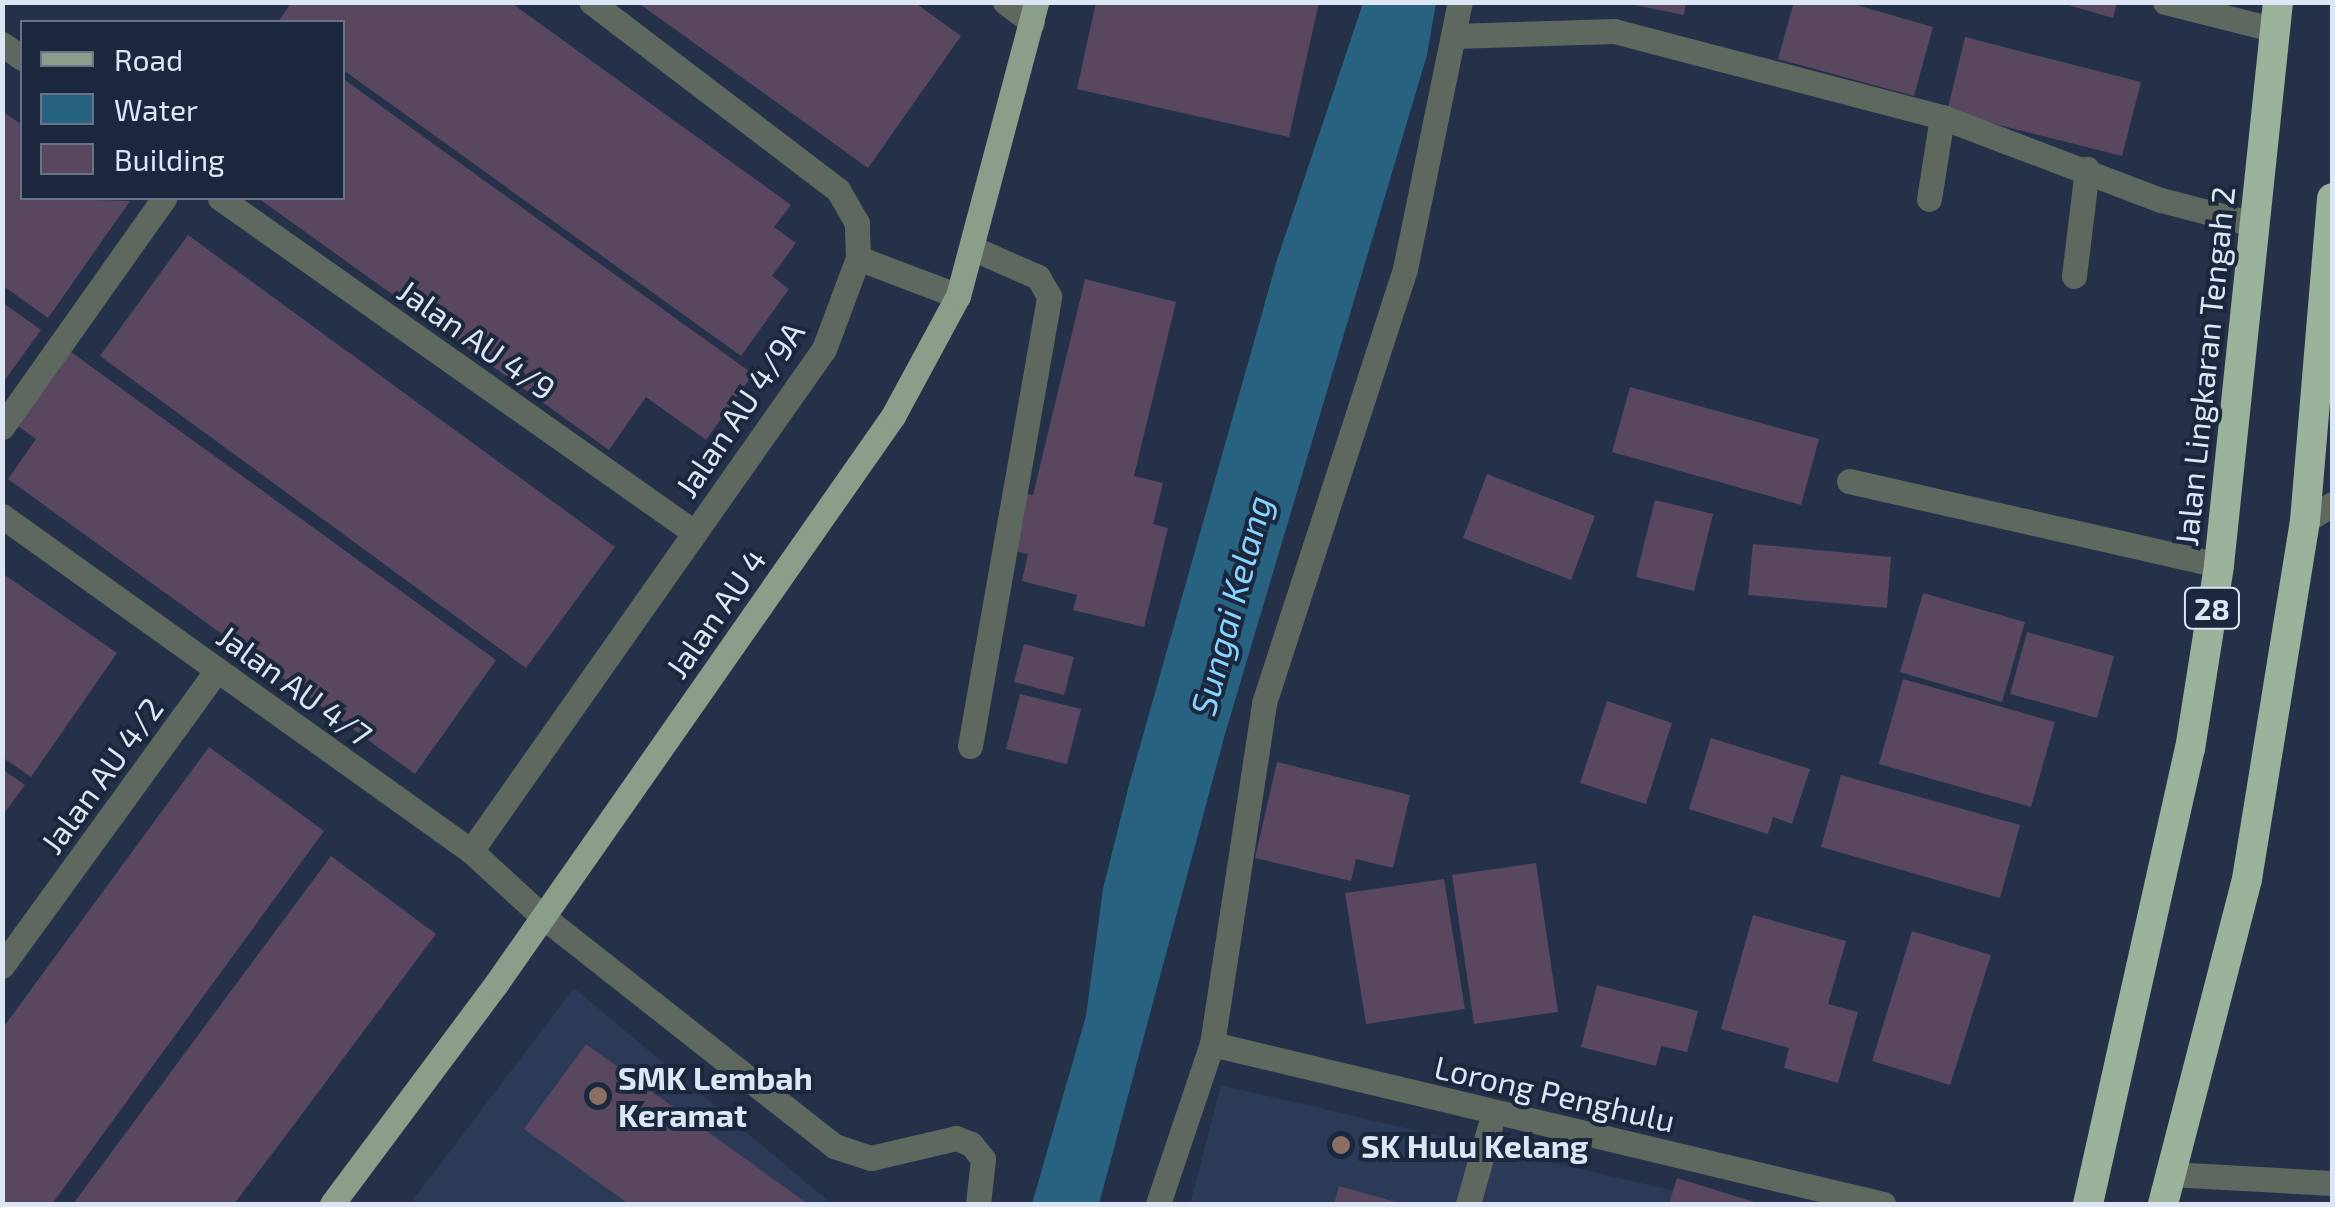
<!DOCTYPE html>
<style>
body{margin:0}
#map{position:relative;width:2335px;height:1207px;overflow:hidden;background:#243148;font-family:"Exo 2",sans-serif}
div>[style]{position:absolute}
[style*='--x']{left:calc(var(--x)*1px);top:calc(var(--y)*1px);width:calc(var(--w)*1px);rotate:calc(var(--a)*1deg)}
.built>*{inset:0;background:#2b3a56}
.water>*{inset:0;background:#276280}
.building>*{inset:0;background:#58475f}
.minor>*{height:25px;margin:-12.5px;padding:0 12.5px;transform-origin:12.5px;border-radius:12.5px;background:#5e685e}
.major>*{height:25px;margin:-12.5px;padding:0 12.5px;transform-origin:12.5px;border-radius:12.5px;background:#8a9e89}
.highway>*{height:30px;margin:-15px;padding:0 15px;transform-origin:15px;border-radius:15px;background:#9bb39a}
.dots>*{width:28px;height:28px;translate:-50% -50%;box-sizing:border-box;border:5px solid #1a273d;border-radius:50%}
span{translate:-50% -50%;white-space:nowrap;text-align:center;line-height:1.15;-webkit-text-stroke:8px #1a273d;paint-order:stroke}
.shield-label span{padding:2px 8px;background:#1a273d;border:2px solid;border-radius:8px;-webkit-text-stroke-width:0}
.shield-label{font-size:30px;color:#dde6f5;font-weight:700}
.street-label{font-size:32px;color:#dde6f5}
.poi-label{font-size:32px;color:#dde6f5;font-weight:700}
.left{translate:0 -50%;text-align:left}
.water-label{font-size:35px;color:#88d4fe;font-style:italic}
.frame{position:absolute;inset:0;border:5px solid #dde6f5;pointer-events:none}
.legend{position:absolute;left:20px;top:20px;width:325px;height:180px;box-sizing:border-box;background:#1a273d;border:2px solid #687387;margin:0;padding:12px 18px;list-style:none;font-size:30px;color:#dde6f5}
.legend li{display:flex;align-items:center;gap:20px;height:50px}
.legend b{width:50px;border:2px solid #687387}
</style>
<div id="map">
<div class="built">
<div style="clip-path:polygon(574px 988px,832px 1204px,410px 1204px)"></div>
<div style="clip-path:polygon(1221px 1085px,1731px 1204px,1190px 1204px)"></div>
</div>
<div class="water">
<div style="clip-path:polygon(1363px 3px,1436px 3px,1427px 55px,1225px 734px,1099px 1204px,1032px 1204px,1086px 1016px,1103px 889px,1129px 785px,1277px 260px)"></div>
</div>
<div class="building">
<div style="clip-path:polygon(292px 2px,510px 2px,791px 205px,774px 227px,796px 243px,772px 276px,789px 289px,741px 356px,342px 69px,342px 22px,278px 22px)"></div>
<div style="clip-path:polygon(637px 2px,914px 2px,961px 36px,868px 168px)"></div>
<div style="clip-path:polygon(1096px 2px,1319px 2px,1289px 137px,1077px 89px)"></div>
<div style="clip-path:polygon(1620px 2px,1686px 2px,1684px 15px)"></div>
<div style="clip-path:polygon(1794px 2px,1846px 2px,1933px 27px,1914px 96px,1778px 59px)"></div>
<div style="clip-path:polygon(2058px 2px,2117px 2px,2113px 18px)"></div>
<div style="clip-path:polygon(1965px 37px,2141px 82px,2122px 156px,1947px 112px)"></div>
<div style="clip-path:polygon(342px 78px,753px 374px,706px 440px,646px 397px,609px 450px,258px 198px,342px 198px)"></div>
<div style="clip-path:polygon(2px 111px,22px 125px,22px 198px,130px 201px,48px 318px,2px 285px)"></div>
<div style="clip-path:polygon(188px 235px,615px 547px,526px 668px,100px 356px)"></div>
<div style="clip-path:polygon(1085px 279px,1176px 302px,1134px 476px,1163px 483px,1153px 524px,1168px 528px,1144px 627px,1073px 610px,1077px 595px,1022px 581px,1028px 554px,1011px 550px,1025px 494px,1033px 495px)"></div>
<div style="clip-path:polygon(2px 302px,41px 330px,2px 384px)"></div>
<div style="clip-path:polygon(71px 352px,496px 660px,415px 774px,8px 479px,36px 439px,18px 426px)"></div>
<div style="clip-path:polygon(1630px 387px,1819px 439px,1801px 505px,1612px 452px)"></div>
<div style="clip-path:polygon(1487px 474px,1595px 516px,1571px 580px,1463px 538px)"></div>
<div style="clip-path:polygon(1655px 500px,1713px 514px,1694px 591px,1636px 577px)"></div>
<div style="clip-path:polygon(1753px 544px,1891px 557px,1887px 608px,1748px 595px)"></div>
<div style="clip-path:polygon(2px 573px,117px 653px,31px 777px,2px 757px)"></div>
<div style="clip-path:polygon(1923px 593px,2025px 622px,2002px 702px,1900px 672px)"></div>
<div style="clip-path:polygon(2027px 632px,2114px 656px,2097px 718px,2010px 694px)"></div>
<div style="clip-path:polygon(1024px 644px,1074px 657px,1064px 695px,1014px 682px)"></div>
<div style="clip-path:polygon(1903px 679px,2055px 722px,2031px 807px,1879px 764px)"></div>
<div style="clip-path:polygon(1020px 694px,1081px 709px,1067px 764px,1006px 749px)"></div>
<div style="clip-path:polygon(1607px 701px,1672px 723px,1646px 804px,1580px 783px)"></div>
<div style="clip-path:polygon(1711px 738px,1810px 769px,1792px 824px,1773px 817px,1768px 834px,1689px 809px)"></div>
<div style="clip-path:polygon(209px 747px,324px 831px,52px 1204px,2px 1204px,2px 1029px)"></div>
<div style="clip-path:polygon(1277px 762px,1410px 795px,1393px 868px,1356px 859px,1351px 881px,1255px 858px)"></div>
<div style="clip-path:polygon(2px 769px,25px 785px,2px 816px)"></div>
<div style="clip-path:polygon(1841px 775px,2020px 825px,2000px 898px,1821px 847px)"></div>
<div style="clip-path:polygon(331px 856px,436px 934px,284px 1138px,234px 1204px,73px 1204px)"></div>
<div style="clip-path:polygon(1536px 863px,1558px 1012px,1474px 1024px,1452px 875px)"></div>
<div style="clip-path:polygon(1444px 879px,1465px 1009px,1366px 1024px,1345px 893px)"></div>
<div style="clip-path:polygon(1753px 915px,1846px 941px,1828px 1004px,1858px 1012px,1838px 1083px,1784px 1068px,1789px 1048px,1721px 1029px)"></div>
<div style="clip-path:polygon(1912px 931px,1991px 955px,1950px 1085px,1872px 1061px)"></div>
<div style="clip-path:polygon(1597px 985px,1698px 1011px,1687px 1052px,1661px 1046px,1656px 1066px,1581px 1047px)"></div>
<div style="clip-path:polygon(586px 1044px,808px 1204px,629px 1204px,524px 1129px)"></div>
<div style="clip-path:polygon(1677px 1178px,1761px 1204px,1669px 1204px)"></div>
<div style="clip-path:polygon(1339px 1186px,1399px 1203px,1399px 1204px,1334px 1204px)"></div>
</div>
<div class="minor">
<div style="--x:1005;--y:2;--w:34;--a:37"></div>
<div style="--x:2165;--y:2;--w:114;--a:14.2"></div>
<div style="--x:1454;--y:36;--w:160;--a:-1.8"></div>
<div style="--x:1614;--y:31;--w:339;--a:14.7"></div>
<div style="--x:1942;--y:117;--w:234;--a:20.8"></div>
<div style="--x:2161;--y:200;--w:95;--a:14.6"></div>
<div style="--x:2;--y:44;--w:24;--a:35"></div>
<div style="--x:220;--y:198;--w:581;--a:35.19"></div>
<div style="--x:1929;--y:199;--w:83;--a:-81"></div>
<div style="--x:858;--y:258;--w:107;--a:20.8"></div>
<div style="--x:2074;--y:276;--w:108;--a:-83.1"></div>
<div style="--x:2;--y:427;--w:281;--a:-54.7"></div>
<div style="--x:1849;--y:481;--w:379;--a:12.8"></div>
<div style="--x:2;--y:516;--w:576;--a:35.54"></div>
<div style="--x:471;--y:851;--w:96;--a:42.5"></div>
<div style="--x:542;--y:916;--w:372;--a:38.2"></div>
<div style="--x:834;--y:1146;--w:39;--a:18"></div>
<div style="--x:871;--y:1158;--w:87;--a:-13.2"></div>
<div style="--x:956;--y:1138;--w:16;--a:22"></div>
<div style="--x:971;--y:1144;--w:19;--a:51"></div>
<div style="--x:983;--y:1159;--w:45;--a:96.3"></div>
<div style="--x:2305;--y:521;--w:32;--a:-32"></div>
<div style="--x:970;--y:746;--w:457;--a:-80"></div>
<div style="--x:1049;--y:296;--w:22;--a:-120"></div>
<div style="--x:1038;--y:277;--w:72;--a:-156.3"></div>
<div style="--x:471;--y:851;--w:614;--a:-54.89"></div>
<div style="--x:824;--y:349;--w:97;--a:-69.5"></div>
<div style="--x:858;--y:258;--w:35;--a:-92"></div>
<div style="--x:857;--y:223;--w:38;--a:-120"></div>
<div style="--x:838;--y:190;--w:310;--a:-142.7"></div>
<div style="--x:2;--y:966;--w:366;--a:-54"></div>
<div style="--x:1212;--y:1044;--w:690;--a:13.41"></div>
<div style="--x:2170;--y:1174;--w:162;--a:3.2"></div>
<div style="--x:1158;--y:1204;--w:169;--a:-71.4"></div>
<div style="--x:1212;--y:1044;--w:345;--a:-81.3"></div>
<div style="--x:1264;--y:703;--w:456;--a:-72"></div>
<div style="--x:1405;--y:269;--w:273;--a:-78.4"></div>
<div style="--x:1468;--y:1204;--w:96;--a:-74.2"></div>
</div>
<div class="major">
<div style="--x:332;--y:1204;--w:274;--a:-53.3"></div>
<div style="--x:496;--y:984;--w:693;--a:-55.05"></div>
<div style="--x:893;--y:416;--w:136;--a:-61.6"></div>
<div style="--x:958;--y:296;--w:304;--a:-75.1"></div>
</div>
<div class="highway">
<div style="--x:2088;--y:1204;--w:466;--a:-77.4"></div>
<div style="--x:2190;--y:749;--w:186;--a:-81"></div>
<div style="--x:2219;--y:565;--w:566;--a:-84.02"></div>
<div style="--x:2163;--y:1204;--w:336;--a:-75.5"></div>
<div style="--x:2247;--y:879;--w:363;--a:-80.8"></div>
<div style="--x:2305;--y:521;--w:324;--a:-85.2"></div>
</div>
<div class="dots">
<div style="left:598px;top:1096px;background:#8d6e63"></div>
<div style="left:1341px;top:1145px;background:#8d6e63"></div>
</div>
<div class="shield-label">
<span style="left:2212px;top:608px">28</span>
</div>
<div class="street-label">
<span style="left:477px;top:339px;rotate:35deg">Jalan AU 4/9</span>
<span style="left:2204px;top:366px;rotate:-84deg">Jalan Lingkaran Tengah 2</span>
<span style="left:739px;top:409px;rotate:-56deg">Jalan AU 4/9A</span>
<span style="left:715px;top:613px;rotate:-55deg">Jalan AU 4</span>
<span style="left:295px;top:685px;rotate:36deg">Jalan AU 4/7</span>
<span style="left:101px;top:775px;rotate:-54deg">Jalan AU 4/2</span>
<span style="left:1555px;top:1093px;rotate:13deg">Lorong Penghulu</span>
</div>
<div class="poi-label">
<span class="left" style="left:618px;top:1096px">SMK Lembah<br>Keramat</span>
<span class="left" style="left:1361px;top:1145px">SK Hulu Kelang</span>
</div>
<div class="water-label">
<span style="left:1230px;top:605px;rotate:-75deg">Sungai Kelang</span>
</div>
<div class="frame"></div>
<ul class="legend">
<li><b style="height:12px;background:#8a9e89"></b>Road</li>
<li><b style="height:28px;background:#276280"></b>Water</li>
<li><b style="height:28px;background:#58475f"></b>Building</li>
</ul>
</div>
